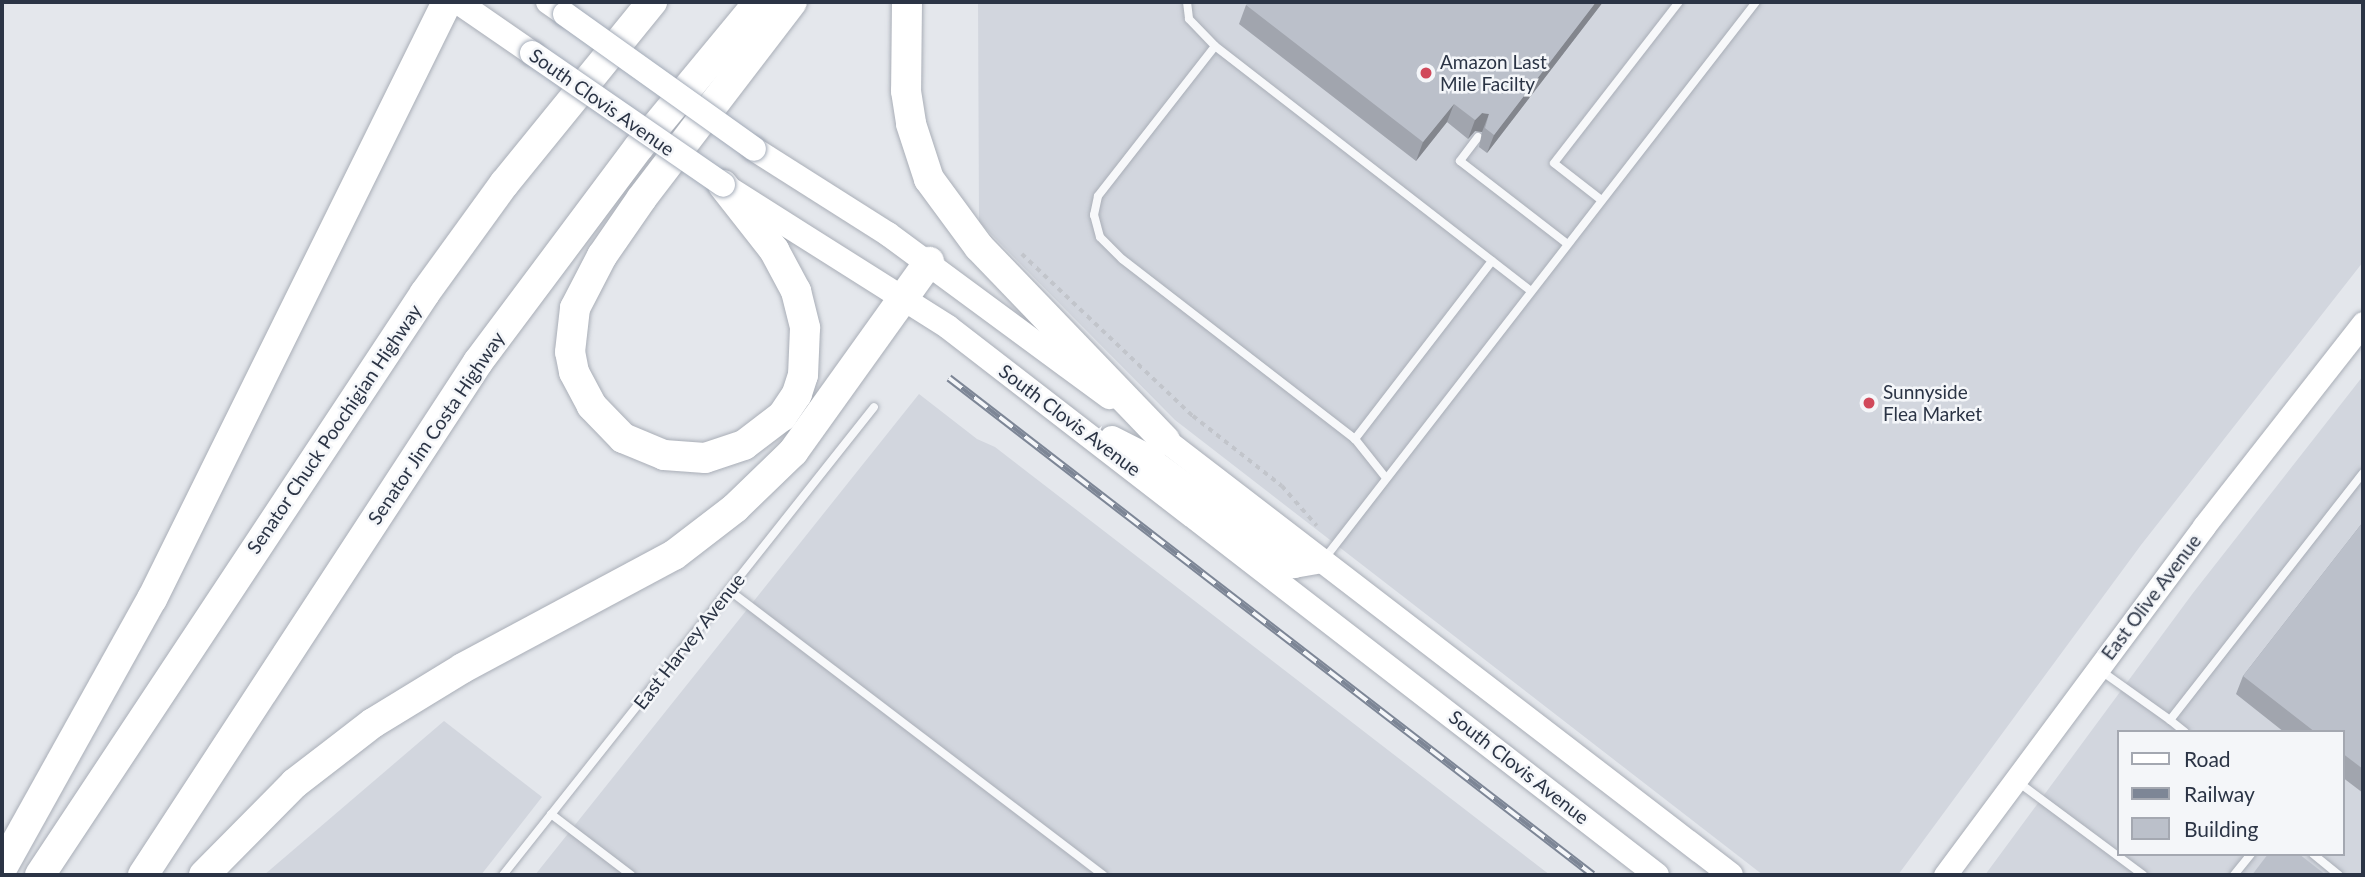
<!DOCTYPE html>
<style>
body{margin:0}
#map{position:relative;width:2365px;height:877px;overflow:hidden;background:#e4e7ec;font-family:Lato,sans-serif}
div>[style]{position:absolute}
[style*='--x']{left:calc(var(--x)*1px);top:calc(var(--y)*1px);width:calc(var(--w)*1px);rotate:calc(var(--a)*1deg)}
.built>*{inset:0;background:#d2d6de}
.path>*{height:3.5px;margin-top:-1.75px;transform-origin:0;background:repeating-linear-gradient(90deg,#c2c5cb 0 5px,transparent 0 10px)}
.roads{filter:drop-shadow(0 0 2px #a9aeb7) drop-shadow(0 0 2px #a9aeb7)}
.service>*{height:8px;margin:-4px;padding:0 4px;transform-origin:4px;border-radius:4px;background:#f7f8fa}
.secondary>*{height:23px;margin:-11.5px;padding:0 11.5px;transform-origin:11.5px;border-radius:11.5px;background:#fff}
.primary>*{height:24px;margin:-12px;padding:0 12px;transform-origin:12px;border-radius:12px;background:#fff}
.motorway>*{height:30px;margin:-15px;padding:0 15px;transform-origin:15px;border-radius:15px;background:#fff}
.rail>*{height:8px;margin-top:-4px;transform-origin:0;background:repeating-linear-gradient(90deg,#f4f6f9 0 16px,#7d8696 0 32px);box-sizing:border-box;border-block:2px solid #7d8696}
.bridges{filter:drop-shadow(0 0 2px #a3abb8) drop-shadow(0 0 2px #a3abb8)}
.primary-bridge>*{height:24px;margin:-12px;padding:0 12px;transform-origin:12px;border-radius:12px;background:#fff}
.wall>*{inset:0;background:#a1a5ae}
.shaded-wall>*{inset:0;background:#83868d}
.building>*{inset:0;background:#bbc0ca}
.dots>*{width:19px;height:19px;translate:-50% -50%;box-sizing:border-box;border:4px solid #f4f6f9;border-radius:50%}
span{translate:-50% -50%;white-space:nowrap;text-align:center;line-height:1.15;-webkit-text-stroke:5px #f4f6f9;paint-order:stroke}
.poi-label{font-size:19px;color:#2b3445}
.left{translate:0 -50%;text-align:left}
.street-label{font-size:19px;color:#2b3445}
.frame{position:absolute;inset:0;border:4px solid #2b3445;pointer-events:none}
.legend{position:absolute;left:2117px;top:730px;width:228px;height:126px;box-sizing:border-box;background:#f4f6f9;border:2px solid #a4a8b1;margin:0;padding:9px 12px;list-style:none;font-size:21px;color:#2b3445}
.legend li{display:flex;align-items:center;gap:14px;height:35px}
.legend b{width:35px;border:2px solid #a4a8b1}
</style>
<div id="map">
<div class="built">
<div style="clip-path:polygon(978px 2px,2363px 2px,2363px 262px,2141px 545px,1898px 875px,1763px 875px,1175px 420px,979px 222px)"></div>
<div style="clip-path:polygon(evenodd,2363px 376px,2363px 875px,1985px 875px,2193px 593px,2363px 376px,2118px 732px,2342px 732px,2342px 854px,2118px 854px,2118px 732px)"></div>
<div style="clip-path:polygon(919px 394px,977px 439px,995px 447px,1550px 875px,535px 875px)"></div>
<div style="clip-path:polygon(444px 721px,542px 797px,481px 875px,264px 875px)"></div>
</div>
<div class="path">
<div style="--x:1022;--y:254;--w:236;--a:43.5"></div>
<div style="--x:1193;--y:416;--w:113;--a:38.2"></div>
<div style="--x:1282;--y:486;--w:53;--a:48.8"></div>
</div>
<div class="roads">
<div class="service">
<div style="--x:1187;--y:2;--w:17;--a:83"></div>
<div style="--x:1189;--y:19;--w:37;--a:46"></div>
<div style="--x:1478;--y:137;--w:30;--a:127"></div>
<div style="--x:1460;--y:161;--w:134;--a:37.7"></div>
<div style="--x:1600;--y:199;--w:58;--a:-142"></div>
<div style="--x:1554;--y:163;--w:204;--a:-52.2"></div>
<div style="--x:1492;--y:261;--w:225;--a:127.6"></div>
<div style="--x:1355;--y:439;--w:294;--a:-142.3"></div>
<div style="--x:1122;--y:259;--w:31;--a:-135"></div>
<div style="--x:1100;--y:237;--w:23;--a:-105"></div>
<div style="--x:1094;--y:215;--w:19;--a:-78"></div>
<div style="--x:1098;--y:196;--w:190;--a:-52"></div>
<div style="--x:1215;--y:46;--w:398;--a:37.8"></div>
<div style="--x:1355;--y:439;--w:50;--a:51.5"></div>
<div style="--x:1325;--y:558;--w:703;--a:-52.22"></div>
<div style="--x:729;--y:590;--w:470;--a:37.3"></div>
<div style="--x:2100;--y:670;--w:86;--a:35.5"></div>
<div style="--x:2170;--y:720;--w:313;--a:-52"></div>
<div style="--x:2170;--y:720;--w:19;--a:39"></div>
<div style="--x:2018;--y:782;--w:156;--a:36.6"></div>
<div style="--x:551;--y:814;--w:101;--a:37.3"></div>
<div style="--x:2313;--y:854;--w:33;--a:39"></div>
<div style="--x:503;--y:875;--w:597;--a:-51.59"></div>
<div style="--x:2234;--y:875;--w:27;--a:-51"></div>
</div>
<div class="secondary">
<div style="--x:1945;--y:875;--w:435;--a:-53.4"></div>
<div style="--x:2204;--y:526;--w:258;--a:-51.9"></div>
</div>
<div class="primary">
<div style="--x:458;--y:2;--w:90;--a:34.6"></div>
<div style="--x:548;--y:2;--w:21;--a:35"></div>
<div style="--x:754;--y:149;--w:159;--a:32.4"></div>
<div style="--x:888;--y:234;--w:275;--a:36.4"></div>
<div style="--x:733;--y:191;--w:254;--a:32.3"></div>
<div style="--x:948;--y:327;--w:896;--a:37.7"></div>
<div style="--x:1152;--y:430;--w:730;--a:37.54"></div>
<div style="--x:1112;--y:438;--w:37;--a:27"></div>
<div style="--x:1145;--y:455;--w:186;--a:36.7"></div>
<div style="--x:1294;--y:566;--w:29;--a:-10"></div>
</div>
<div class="motorway">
<div style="--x:907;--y:2;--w:89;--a:90.6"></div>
<div style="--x:906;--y:91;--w:33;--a:81"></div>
<div style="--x:911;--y:124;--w:58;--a:71.9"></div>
<div style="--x:929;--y:179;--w:84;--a:53.7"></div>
<div style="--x:979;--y:247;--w:268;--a:46.1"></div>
<div style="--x:723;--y:185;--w:83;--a:51.9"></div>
<div style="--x:774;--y:250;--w:47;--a:61.8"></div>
<div style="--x:796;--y:291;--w:38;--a:76"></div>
<div style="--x:805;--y:328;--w:47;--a:92.4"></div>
<div style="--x:803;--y:375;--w:20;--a:108"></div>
<div style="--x:797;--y:394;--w:27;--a:124"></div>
<div style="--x:782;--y:416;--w:48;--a:142.7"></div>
<div style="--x:744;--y:445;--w:41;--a:161.6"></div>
<div style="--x:705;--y:458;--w:41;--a:-175.8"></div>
<div style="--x:664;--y:455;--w:44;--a:-157.5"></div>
<div style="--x:623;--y:438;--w:45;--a:-134.1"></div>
<div style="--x:592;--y:406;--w:38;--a:-118"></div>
<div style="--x:574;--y:372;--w:20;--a:-101"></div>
<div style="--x:570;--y:352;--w:44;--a:-83.5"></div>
<div style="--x:575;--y:308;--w:59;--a:-62.6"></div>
<div style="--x:602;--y:256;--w:70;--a:-55.4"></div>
<div style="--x:642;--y:198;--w:247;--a:-52.6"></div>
<div style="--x:2;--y:868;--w:308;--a:-60.9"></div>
<div style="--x:152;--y:599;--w:666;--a:-63.7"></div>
<div style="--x:40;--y:875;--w:698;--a:-56.51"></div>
<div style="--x:425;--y:293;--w:135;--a:-54.1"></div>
<div style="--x:504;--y:184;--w:235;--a:-50.9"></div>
<div style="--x:143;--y:875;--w:613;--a:-56.85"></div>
<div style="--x:478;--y:362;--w:269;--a:-53.2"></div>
<div style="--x:639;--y:147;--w:188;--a:-50.4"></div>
<div style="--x:204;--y:875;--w:129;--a:-45.3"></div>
<div style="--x:295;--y:783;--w:98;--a:-37.6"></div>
<div style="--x:373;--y:723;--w:105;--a:-31.4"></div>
<div style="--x:463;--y:668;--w:239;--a:-28.2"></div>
<div style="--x:674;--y:555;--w:77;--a:-37.6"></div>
<div style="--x:735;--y:508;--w:81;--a:-44"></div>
<div style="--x:793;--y:452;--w:234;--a:-54.4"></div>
</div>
</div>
<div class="rail">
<div style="--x:949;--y:378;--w:813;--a:37.66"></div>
</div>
<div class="bridges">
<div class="primary-bridge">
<div style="--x:565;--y:14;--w:232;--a:35.5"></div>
<div style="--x:532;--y:53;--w:232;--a:34.6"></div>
</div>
</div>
<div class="wall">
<div style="clip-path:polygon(1603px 2px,1487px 153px,1479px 147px,1482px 132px,1475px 131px,1468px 139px,1447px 122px,1416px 161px,1239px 24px,1246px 5px)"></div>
<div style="clip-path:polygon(2363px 522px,2363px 793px,2342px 777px,2342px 732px,2284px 732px,2236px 694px,2243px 676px)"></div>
</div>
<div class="shaded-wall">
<div style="clip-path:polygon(1596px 2px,1603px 2px,1487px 153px,1494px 135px)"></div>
<div style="clip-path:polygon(1454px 104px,1447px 122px,1416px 161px,1423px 142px)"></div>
<div style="clip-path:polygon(1482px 113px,1489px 114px,1482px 132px,1475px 131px,1468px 139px,1475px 120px)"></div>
</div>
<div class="building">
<div style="clip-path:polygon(1248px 2px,1596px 2px,1494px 135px,1485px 128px,1489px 114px,1482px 113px,1475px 120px,1454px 104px,1423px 142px,1246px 5px)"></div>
<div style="clip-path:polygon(2363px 522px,2363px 769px,2342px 753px,2342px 732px,2315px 732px,2243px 676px)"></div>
<div style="clip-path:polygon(2268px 854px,2299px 854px,2326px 875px,2252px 875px)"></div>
</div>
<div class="dots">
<div style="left:1426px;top:73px;background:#d1495b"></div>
<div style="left:1869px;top:403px;background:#d1495b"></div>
</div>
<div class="poi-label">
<span class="left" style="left:1440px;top:73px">Amazon Last<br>Mile Facilty</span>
<span class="left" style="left:1883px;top:403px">Sunnyside<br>Flea Market</span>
</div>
<div class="street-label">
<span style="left:602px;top:102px;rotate:35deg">South Clovis Avenue</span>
<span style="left:1070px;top:420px;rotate:37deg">South Clovis Avenue</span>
<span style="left:436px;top:428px;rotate:-56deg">Senator Jim Costa Highway</span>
<span style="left:334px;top:429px;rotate:-56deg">Senator Chuck Poochigian Highway</span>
<span style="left:2151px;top:597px;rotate:-53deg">East Olive Avenue</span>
<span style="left:689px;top:641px;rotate:-52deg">East Harvey Avenue</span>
<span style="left:1519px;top:767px;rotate:38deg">South Clovis Avenue</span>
</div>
<div class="frame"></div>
<ul class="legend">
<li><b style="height:9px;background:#fff"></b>Road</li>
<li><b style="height:9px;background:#7d8696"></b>Railway</li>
<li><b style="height:19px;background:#bbc0ca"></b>Building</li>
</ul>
</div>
